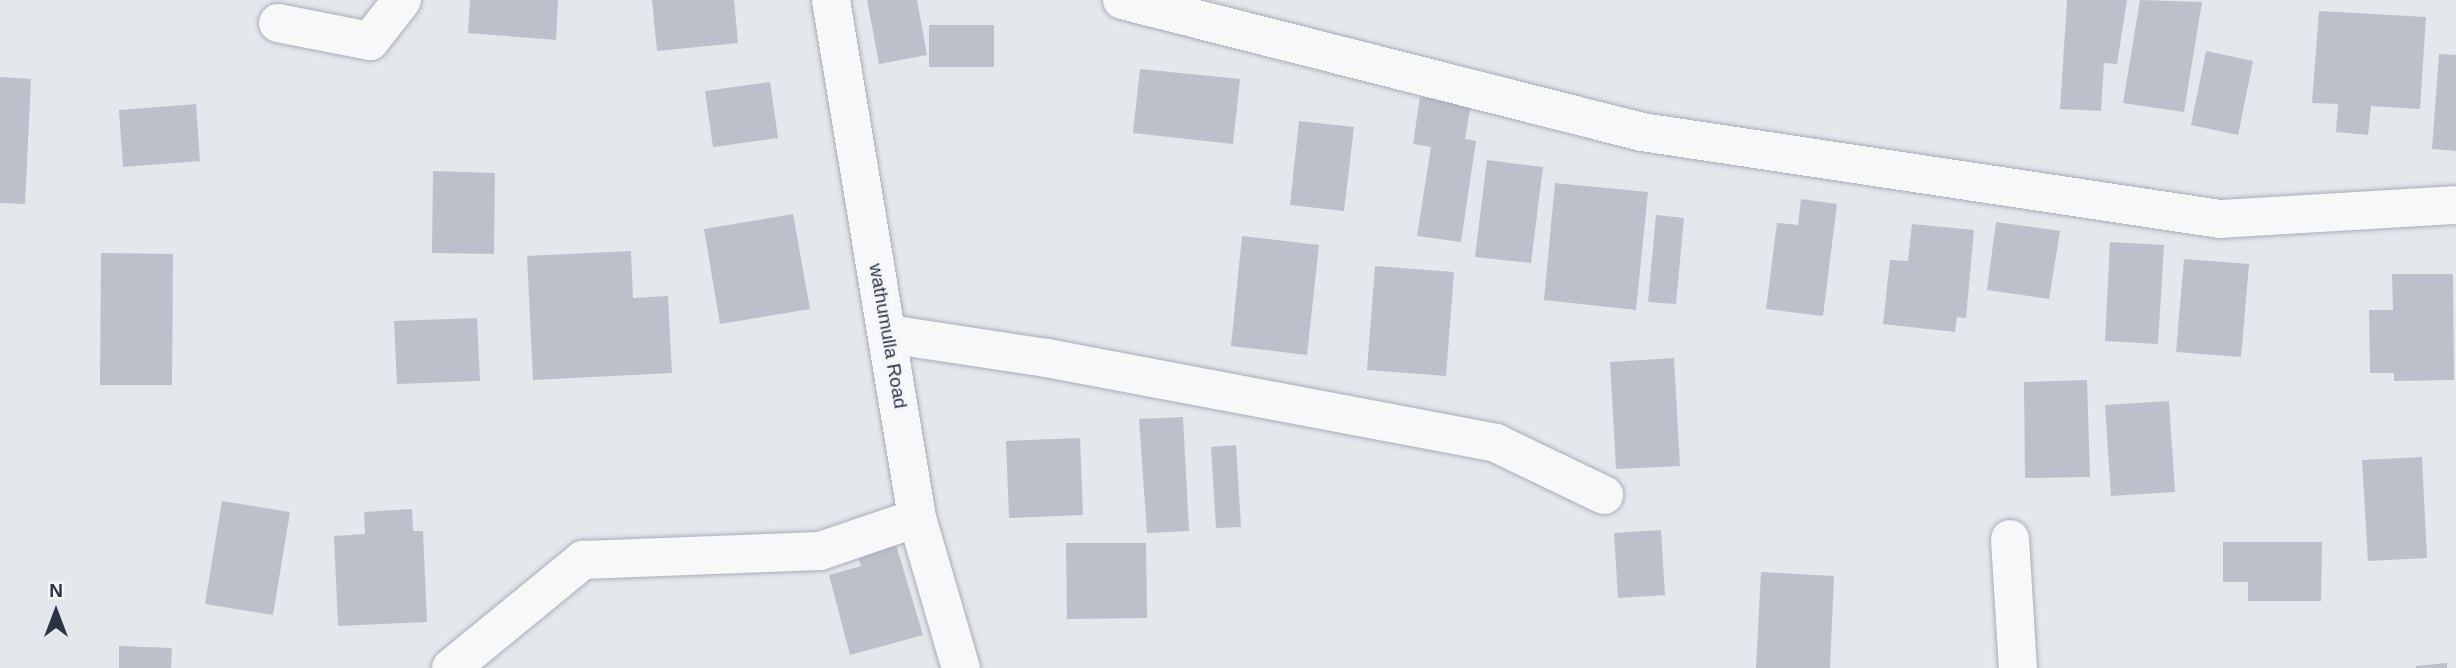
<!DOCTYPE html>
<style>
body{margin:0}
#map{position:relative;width:2456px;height:668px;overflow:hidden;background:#e4e7ec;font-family:Arial,sans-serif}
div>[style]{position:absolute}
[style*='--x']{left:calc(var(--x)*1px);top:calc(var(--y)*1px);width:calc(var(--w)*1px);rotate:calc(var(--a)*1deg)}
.building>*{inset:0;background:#bbc0ca}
.roads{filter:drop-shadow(0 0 2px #a9aeb7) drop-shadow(0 0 2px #a9aeb7)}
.minor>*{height:38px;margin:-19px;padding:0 19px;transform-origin:19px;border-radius:19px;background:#f7f8fa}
span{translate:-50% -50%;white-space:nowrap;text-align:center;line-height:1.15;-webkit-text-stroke:6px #f4f6f9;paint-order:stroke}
.street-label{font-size:19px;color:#2b3445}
.north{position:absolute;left:21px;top:577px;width:70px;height:70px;-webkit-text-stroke:5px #f4f6f9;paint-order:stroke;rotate:0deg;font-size:19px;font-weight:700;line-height:28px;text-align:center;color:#2b3445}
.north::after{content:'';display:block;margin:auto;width:24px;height:32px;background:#2b3445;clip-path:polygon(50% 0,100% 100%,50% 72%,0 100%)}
</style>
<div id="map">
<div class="building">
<div style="clip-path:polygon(470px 0,558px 0,556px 40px,468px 33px)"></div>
<div style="clip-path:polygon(652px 0,734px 0,738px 43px,657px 51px)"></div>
<div style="clip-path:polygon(867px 0,917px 0,927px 55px,879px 64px)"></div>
<div style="clip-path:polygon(2067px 0,2127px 0,2117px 64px,2104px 63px,2101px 111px,2060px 109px)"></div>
<div style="clip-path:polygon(2140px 0,2202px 2px,2184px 112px,2123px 103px)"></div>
<div style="clip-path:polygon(2319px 11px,2426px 17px,2420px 109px,2371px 106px,2368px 135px,2336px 132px,2338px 104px,2312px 103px)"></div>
<div style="clip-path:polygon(929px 25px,994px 25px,994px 67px,929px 67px)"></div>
<div style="clip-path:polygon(2206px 51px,2253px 61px,2238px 135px,2191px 125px)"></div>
<div style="clip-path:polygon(2439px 54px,2456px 55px,2456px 151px,2432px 149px)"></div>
<div style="clip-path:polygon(1140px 69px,1240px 79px,1233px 144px,1133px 133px)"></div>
<div style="clip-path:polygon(0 77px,31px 79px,25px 204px,0 203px)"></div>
<div style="clip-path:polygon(770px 82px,778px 138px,713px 147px,705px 91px)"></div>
<div style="clip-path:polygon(1420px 97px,1471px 104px,1465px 139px,1476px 141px,1461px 242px,1417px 236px,1431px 147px,1413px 144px)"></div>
<div style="clip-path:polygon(196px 104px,200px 161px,123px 167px,119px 110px)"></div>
<div style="clip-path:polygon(1299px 121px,1354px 127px,1344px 211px,1290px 205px)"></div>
<div style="clip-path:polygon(1487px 160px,1543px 167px,1531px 263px,1475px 257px)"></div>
<div style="clip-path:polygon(433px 171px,495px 173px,494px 254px,432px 253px)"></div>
<div style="clip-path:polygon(1555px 183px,1648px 192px,1636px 310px,1544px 300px)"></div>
<div style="clip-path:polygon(1801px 199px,1837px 204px,1823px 316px,1766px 309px,1777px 223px,1798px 225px)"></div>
<div style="clip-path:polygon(793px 214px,810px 309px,720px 324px,704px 229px)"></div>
<div style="clip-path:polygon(1656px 215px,1684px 218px,1676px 304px,1648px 302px)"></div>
<div style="clip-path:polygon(1996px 222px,2060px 231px,2049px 299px,1987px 290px)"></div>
<div style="clip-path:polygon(1912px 224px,1974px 230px,1966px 318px,1957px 317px,1955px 332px,1883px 324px,1890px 260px,1908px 261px)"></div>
<div style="clip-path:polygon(1242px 236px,1319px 245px,1307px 355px,1231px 346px)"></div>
<div style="clip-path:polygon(2110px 242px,2164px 245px,2158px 344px,2105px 341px)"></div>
<div style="clip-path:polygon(631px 251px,633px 298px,668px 296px,672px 373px,533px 380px,527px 256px)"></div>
<div style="clip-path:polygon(101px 253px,173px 254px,172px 385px,100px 385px)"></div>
<div style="clip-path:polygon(2184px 259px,2249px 264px,2241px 357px,2176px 352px)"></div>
<div style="clip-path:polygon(1375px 266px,1454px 272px,1446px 376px,1367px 370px)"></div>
<div style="clip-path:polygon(2392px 274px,2453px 274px,2454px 380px,2394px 381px,2394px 373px,2370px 373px,2369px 310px,2393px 310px)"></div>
<div style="clip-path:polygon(477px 318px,480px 381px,397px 384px,394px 321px)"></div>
<div style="clip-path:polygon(1674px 358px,1680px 466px,1616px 469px,1610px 362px)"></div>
<div style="clip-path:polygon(2087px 380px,2090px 477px,2025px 478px,2024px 382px)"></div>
<div style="clip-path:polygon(2169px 401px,2175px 492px,2111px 496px,2105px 405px)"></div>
<div style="clip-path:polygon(1183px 417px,1189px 531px,1147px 533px,1139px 419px)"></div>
<div style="clip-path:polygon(1080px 438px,1083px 515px,1009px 518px,1006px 441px)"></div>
<div style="clip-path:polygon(1236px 445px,1241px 527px,1216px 528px,1211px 447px)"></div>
<div style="clip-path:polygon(2422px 457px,2427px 558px,2368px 561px,2362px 460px)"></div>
<div style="clip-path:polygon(222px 501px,290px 512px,273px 615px,205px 604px)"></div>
<div style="clip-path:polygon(412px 509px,413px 531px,423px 531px,427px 622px,338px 626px,334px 536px,365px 534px,364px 512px)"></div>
<div style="clip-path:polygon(1661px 530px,1665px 595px,1618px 598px,1614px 533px)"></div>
<div style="clip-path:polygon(894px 538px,923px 635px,850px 655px,829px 575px,861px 566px,856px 548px)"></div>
<div style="clip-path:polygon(2223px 542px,2322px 542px,2321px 601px,2248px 601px,2248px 582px,2223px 582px)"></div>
<div style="clip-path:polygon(1066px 543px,1146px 543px,1147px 618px,1067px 619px)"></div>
<div style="clip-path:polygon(1761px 572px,1834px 576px,1830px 668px,1756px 668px)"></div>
<div style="clip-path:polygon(119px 646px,172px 648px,171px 668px,119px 668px)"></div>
<div style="clip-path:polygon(2447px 663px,2447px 668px,2416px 668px,2416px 666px)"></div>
</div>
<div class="roads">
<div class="minor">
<div style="--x:831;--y:0;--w:525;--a:80.57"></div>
<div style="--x:917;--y:518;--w:156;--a:73.7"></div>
<div style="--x:1122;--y:0;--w:536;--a:14.24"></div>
<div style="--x:1642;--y:132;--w:585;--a:8.56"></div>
<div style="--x:2220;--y:219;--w:236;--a:-3.4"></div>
<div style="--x:278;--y:23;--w:94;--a:11.1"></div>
<div style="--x:370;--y:41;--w:52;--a:-52"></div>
<div style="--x:888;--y:334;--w:161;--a:8.6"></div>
<div style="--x:1047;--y:358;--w:457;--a:10.7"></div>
<div style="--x:1496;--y:443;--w:120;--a:25.7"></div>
<div style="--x:2010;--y:539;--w:129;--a:86.5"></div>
<div style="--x:451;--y:668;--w:171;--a:-39.3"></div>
<div style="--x:583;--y:560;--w:237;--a:-2.2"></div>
<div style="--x:820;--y:551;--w:102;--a:-18.8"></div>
</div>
</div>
<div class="street-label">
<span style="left:888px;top:336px;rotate:80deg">wathumulla Road</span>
</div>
<div class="north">N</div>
</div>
